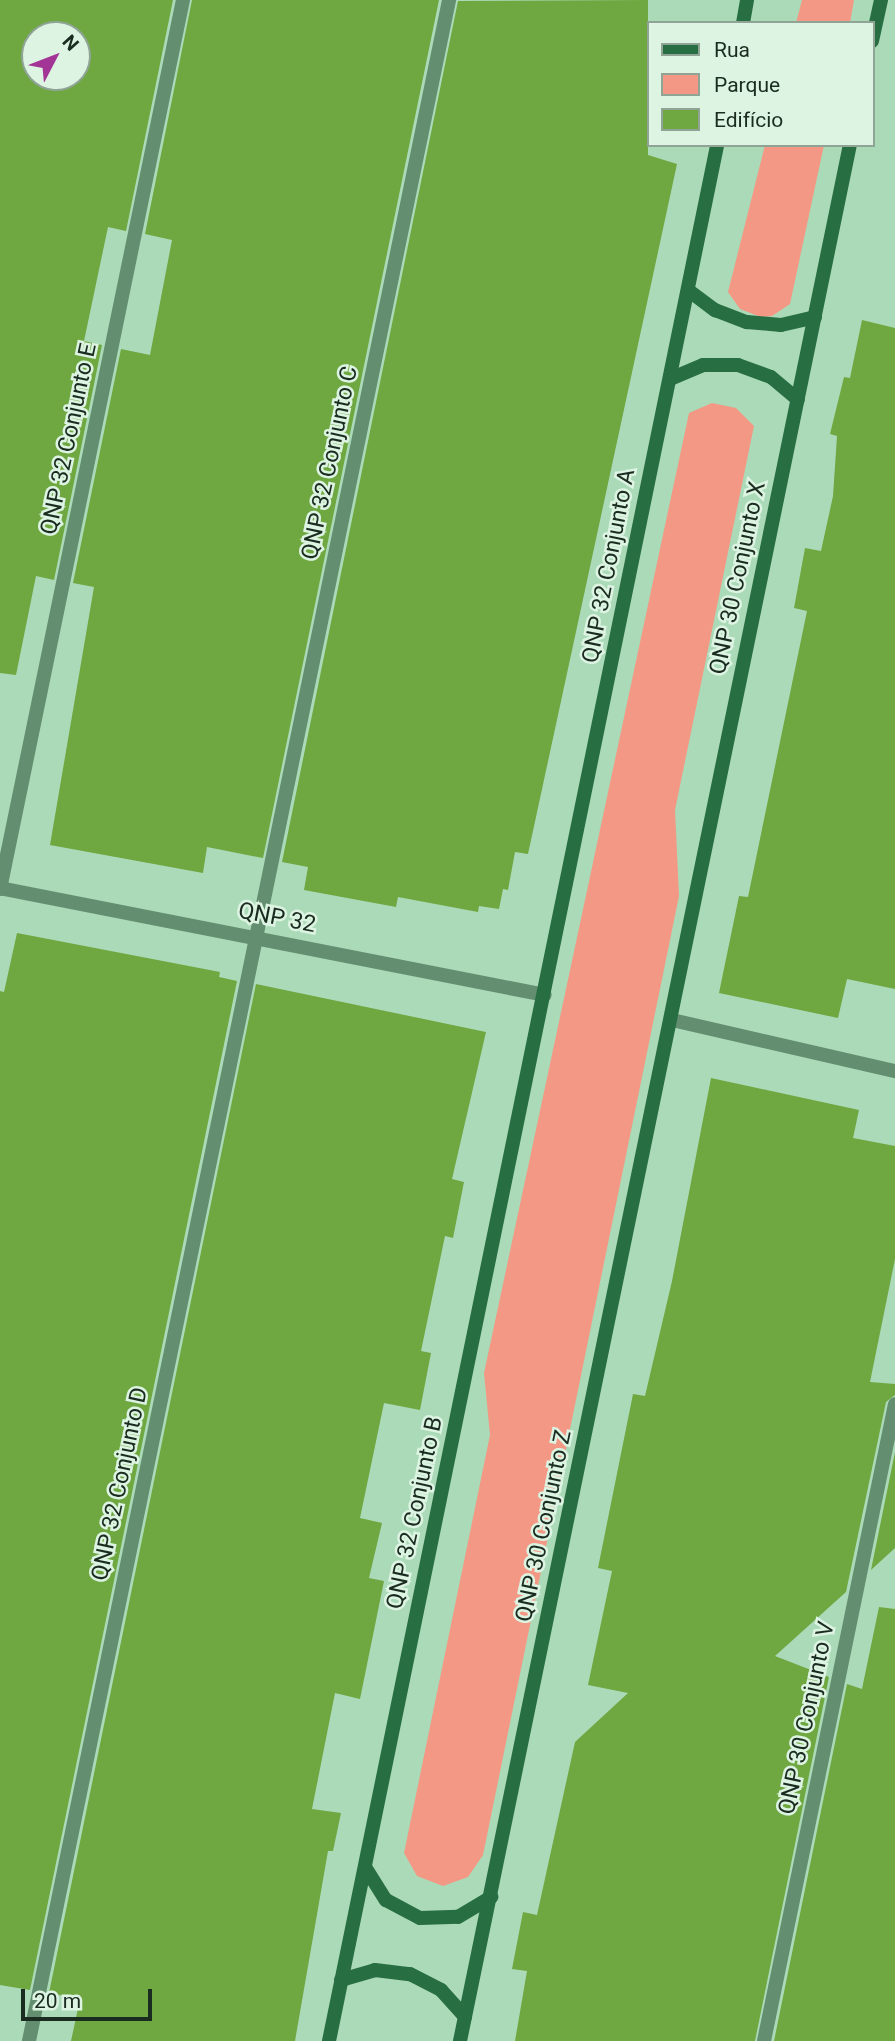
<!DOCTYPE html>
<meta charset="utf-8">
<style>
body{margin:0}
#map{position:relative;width:895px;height:2041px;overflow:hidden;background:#abdab8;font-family:Roboto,sans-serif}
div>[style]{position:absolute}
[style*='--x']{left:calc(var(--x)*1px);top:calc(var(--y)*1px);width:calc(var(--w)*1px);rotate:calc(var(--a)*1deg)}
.green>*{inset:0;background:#f39884}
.building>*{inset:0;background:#6fa740}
.street>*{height:14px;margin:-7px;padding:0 7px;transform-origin:7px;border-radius:7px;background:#638e6f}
.secondary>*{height:14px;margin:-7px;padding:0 7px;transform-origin:7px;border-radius:7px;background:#286e43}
span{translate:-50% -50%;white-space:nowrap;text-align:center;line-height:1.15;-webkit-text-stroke:5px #ddf4e3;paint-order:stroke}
.street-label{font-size:23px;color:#1a2c1f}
.legend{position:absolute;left:647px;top:21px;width:228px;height:126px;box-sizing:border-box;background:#ddf4e3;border:2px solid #8fa495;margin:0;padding:9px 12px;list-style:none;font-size:21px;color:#1a2c1f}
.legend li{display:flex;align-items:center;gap:14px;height:35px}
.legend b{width:35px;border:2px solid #8fa495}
.north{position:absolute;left:21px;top:21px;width:70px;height:70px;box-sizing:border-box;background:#ddf4e3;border:2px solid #8fa495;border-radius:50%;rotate:48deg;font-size:19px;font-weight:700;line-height:28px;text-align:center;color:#1a2c1f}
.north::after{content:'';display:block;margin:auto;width:24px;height:32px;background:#a23595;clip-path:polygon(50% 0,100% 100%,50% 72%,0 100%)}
.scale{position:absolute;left:21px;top:1989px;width:131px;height:32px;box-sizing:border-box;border:4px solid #1a2c1f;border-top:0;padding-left:9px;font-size:21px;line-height:24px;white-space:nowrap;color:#1a2c1f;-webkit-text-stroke:5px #ddf4e3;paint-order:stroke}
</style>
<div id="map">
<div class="green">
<div style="clip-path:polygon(802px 0,854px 0,850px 23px,796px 23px)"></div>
<div style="clip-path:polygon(765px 145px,824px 145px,790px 304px,772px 316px,761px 317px,740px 309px,728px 292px)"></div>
<div style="clip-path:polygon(712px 403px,736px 408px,754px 426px,675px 810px,679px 896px,483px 1855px,468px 1877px,443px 1886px,417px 1876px,404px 1853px,490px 1435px,484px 1373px,689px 413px)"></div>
</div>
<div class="building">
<div style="clip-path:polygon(evenodd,0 0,173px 0,126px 231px,108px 227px,84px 341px,102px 345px,54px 580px,36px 576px,16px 675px,0 673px,0 0,35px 35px,77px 35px,77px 77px,35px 77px,35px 35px)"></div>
<div style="clip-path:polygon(192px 0,439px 0,263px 858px,207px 847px,203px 873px,50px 845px,94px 587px,73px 583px,121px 349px,150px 355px,172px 240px,145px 234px)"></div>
<div style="clip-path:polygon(648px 0,648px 155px,677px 164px,528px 854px,515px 852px,508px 890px,503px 889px,499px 909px,479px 906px,478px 912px,398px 897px,396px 907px,304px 890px,308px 867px,282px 862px,458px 1px)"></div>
<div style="clip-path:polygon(862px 320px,895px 328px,895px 989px,847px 979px,838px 1018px,719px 993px,739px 896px,748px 897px,807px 611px,794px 608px,805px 548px,821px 551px,833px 496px,837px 436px,830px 434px,844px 377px,850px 378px)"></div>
<div style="clip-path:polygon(17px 933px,220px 972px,219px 977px,237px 981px,30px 1990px,0 1985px,0 991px,4px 992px)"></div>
<div style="clip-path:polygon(256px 984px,486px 1032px,452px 1179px,464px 1182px,453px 1238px,445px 1236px,421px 1351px,431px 1353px,420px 1410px,384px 1403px,360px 1518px,382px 1523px,369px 1578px,384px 1581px,360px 1699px,335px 1693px,312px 1809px,341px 1813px,333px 1851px,328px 1851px,295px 2041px,71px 2041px,80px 1999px,49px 1993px)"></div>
<div style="clip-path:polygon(711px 1078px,859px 1110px,853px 1138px,895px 1146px,895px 1259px,870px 1382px,895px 1384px,895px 1395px,886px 1402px,846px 1592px,775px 1656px,829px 1677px,755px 2041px,515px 2041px,527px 1971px,512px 1969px,523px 1912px,537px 1915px,575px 1742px,628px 1693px,588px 1685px,612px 1571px,598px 1568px,633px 1394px,645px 1396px,672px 1281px)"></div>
<div style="clip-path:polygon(895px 1452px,895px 1548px,871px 1570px)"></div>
<div style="clip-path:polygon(879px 1607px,895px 1609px,895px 2041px,774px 2041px,847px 1684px,862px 1689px)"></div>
</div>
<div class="street">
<div style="--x:0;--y:888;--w:555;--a:11.11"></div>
<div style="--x:0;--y:889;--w:908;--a:-78.37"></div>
<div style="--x:672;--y:1020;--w:229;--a:12.9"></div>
<div style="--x:29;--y:2041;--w:2084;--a:-78.37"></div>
<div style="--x:764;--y:2041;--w:650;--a:-78.38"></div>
</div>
<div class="secondary">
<div style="--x:743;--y:23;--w:23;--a:-80"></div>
<div style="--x:872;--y:41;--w:42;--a:-77.6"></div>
<div style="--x:688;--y:290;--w:34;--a:37"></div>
<div style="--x:715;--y:310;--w:34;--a:21"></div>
<div style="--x:747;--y:322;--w:34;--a:5"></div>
<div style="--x:781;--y:325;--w:35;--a:-13"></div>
<div style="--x:670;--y:379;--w:36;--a:-23"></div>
<div style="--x:703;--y:365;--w:35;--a:0"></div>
<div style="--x:738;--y:365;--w:35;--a:20"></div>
<div style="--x:771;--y:377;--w:35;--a:40"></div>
<div style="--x:365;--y:1867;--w:39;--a:58"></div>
<div style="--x:386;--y:1900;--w:38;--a:28"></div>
<div style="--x:420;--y:1918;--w:38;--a:-2"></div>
<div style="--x:458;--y:1917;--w:39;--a:-31"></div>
<div style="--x:341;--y:1980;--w:35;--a:-16"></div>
<div style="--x:375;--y:1970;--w:35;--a:7"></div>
<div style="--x:410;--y:1974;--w:35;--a:27"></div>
<div style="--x:441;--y:1990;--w:36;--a:48"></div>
<div style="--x:329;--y:2041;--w:1935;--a:-78.43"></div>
<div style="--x:460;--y:2041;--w:1936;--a:-78.38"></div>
</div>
<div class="street-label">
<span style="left:69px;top:439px;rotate:-78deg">QNP 32 Conjunto E</span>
<span style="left:330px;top:463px;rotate:-78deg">QNP 32 Conjunto C</span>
<span style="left:609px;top:566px;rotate:-79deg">QNP 32 Conjunto A</span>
<span style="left:738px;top:578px;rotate:-78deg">QNP 30 Conjunto X</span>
<span style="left:277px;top:918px;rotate:11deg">QNP 32</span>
<span style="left:120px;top:1484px;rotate:-78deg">QNP 32 Conjunto D</span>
<span style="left:415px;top:1513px;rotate:-78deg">QNP 32 Conjunto B</span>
<span style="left:544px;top:1526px;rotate:-78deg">QNP 30 Conjunto Z</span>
<span style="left:807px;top:1718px;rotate:-78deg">QNP 30 Conjunto V</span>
</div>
<ul class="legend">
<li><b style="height:9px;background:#286e43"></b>Rua</li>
<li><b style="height:19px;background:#f39884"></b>Parque</li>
<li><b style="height:19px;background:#6fa740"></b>Edifício</li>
</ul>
<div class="north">N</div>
<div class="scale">20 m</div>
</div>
